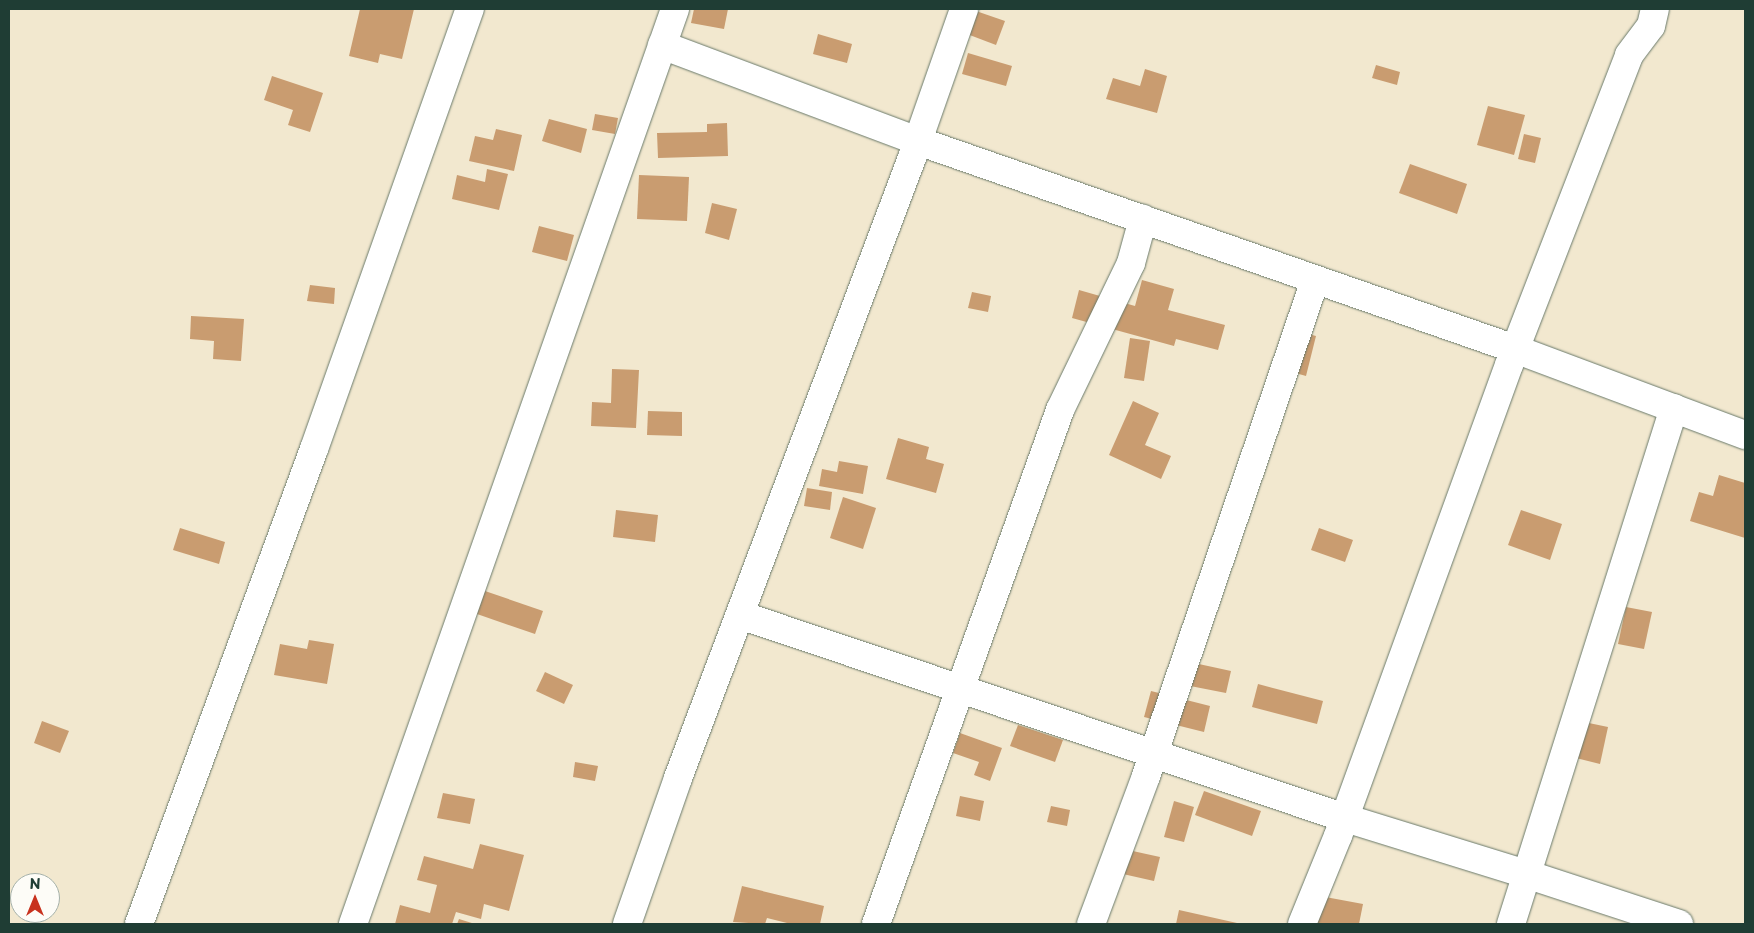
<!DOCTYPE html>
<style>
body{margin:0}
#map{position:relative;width:1754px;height:933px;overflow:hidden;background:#f2e8cf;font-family:"Playpen Sans",sans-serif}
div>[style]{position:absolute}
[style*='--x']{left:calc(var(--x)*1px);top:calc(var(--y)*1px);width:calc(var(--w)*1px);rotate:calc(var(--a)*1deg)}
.building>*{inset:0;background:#c99c70}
.roads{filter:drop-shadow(0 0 1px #69796a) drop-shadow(0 0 1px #69796a)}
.minor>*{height:28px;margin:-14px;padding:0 14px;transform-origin:14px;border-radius:14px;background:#fff}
span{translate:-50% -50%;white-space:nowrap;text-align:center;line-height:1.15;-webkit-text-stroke:4.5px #fdfcf7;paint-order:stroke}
.frame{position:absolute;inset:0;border:10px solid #1f3d34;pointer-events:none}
.north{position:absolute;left:10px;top:873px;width:50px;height:50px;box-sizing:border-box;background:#fdfcf7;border:1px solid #a4b0a9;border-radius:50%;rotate:0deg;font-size:14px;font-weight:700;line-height:20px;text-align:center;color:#1f3d34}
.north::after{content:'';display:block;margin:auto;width:18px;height:22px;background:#c8321e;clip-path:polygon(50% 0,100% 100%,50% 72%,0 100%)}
</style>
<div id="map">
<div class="building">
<div style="clip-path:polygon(360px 9px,414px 9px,402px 59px,380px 54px,378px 63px,349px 56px)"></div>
<div style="clip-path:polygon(694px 9px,728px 9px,724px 29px,691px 23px)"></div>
<div style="clip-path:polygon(976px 11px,1005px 21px,996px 45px,967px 34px)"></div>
<div style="clip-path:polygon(818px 34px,852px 44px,847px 63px,813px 54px)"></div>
<div style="clip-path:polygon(968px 53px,1012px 66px,1006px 86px,962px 74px)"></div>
<div style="clip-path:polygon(1376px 65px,1400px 72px,1397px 85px,1372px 78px)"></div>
<div style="clip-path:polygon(1145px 69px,1167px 76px,1157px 113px,1106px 99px,1113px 78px,1140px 86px)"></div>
<div style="clip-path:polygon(272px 76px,323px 93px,310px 132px,288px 125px,293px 110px,264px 100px)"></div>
<div style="clip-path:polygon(1488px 106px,1525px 115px,1514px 155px,1477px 145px)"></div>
<div style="clip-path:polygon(595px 114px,618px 118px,615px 134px,592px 130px)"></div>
<div style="clip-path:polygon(549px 119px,587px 129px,581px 153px,542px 141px)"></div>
<div style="clip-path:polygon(727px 123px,728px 156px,658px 158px,657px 133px,707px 132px,707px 124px)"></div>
<div style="clip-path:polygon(496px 129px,522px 135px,514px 171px,469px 161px,475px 136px,493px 140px)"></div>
<div style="clip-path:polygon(1524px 134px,1541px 138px,1535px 163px,1518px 159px)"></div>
<div style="clip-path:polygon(1410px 164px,1467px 184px,1457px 214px,1399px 193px)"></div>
<div style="clip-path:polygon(487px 169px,508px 174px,499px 210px,452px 199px,457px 175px,485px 182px)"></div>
<div style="clip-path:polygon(639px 175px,689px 177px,687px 221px,637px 219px)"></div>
<div style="clip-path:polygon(712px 203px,737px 209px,729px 240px,705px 233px)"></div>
<div style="clip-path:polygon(539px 226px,574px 235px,567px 261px,532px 252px)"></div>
<div style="clip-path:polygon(1142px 280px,1174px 289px,1168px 310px,1225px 325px,1218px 350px,1176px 339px,1174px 346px,1072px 318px,1079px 290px,1135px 306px)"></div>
<div style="clip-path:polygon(310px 285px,335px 288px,334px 304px,307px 301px)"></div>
<div style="clip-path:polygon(972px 292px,991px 296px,988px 312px,968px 308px)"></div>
<div style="clip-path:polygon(191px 316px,244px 319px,241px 361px,213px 359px,214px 341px,190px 339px)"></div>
<div style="clip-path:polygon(1285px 328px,1316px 336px,1306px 376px,1274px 367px)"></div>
<div style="clip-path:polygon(1130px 338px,1150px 341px,1144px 381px,1124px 378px)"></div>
<div style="clip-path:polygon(612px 369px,639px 370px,636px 428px,591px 426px,592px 402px,611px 403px)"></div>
<div style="clip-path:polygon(1133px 401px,1159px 413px,1145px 445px,1171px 456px,1161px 479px,1109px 455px)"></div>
<div style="clip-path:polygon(648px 411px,682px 412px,682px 436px,647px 435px)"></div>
<div style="clip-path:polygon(898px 438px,929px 447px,926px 459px,944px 464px,936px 493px,886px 479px)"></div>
<div style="clip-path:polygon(839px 461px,868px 466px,863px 494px,819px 486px,822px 469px,837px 472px)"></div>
<div style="clip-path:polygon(1719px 475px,1745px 483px,1745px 538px,1690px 521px,1699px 492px,1713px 496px)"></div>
<div style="clip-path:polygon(807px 488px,832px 492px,830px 510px,804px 506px)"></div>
<div style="clip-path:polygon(843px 497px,876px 508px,863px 549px,830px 538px)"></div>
<div style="clip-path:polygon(616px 510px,658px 515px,655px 542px,613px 537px)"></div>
<div style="clip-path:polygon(1521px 510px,1562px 524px,1550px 560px,1508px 545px)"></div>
<div style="clip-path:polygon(180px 528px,225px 542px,219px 564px,173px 550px)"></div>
<div style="clip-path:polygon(1319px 528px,1353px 540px,1345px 562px,1311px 550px)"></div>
<div style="clip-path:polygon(485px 591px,543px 611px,535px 634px,477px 614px)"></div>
<div style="clip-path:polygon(1626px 607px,1652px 612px,1644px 649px,1618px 644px)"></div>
<div style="clip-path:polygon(309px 640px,334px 644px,327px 684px,274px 675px,280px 644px,307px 649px)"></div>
<div style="clip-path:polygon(1185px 661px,1231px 671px,1226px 693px,1180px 684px)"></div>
<div style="clip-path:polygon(545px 672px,573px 685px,564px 704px,536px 691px)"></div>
<div style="clip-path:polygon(1258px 684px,1323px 701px,1317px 724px,1252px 707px)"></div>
<div style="clip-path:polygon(1151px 691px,1210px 706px,1204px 732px,1144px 717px)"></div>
<div style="clip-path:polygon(42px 721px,69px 731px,60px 753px,34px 743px)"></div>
<div style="clip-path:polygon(1584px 722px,1608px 727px,1600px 764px,1576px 758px)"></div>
<div style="clip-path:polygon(1018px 725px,1063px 740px,1055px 762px,1010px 746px)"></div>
<div style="clip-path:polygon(960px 733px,1002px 748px,990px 781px,974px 775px,979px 762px,953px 753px)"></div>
<div style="clip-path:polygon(575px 762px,598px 766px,595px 781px,573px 777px)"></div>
<div style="clip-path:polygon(1204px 791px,1261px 811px,1252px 836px,1195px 815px)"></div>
<div style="clip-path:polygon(443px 793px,475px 799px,470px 824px,437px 818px)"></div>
<div style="clip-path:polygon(960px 796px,984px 801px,980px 821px,956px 816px)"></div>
<div style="clip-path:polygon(1174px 801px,1194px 807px,1184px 842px,1164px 837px)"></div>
<div style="clip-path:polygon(1051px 806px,1070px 810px,1067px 826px,1047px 822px)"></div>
<div style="clip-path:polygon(480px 844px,524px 855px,509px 911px,484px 904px,481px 919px,456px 912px,452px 924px,395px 924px,400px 905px,430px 913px,437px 885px,417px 880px,424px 856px,473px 869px)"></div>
<div style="clip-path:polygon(1119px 848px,1160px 857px,1154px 881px,1114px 872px)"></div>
<div style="clip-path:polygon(742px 886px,824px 906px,820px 924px,791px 924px,767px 918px,765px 924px,733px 922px)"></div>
<div style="clip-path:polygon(1320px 896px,1363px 904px,1359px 924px,1315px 924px)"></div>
<div style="clip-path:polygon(1179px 910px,1237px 923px,1237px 924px,1176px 924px)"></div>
<div style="clip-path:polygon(459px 919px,475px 924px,457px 924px)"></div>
</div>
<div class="roads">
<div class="minor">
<div style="--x:662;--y:45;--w:273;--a:20.6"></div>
<div style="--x:918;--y:141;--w:632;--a:19.21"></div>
<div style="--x:1515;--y:349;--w:246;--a:20.5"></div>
<div style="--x:740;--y:615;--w:638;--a:18.55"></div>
<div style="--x:1345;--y:818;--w:189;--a:17.2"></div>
<div style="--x:1526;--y:874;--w:161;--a:18.1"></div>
<div style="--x:139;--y:924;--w:506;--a:-69.78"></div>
<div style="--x:314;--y:449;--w:467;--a:-70.5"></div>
<div style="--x:353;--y:924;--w:970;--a:-70.61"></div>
<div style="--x:627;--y:924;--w:155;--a:-70.7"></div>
<div style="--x:678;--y:778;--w:666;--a:-69.33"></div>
<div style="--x:913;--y:155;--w:155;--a:-70.7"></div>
<div style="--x:876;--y:924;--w:546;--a:-70.3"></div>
<div style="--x:1060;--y:410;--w:163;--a:-64.2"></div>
<div style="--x:1131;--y:263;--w:46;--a:-74.7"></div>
<div style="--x:1091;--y:924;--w:158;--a:-69.6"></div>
<div style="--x:1146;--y:776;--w:524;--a:-71.18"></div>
<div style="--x:1302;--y:924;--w:95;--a:-67.8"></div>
<div style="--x:1338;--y:836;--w:501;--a:-70.05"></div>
<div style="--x:1509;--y:365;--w:332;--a:-68.8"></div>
<div style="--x:1629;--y:55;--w:36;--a:-53"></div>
<div style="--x:1651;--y:26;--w:17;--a:-77"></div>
<div style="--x:1511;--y:924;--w:541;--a:-72.47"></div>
</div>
</div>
<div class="frame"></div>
<div class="north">N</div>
</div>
